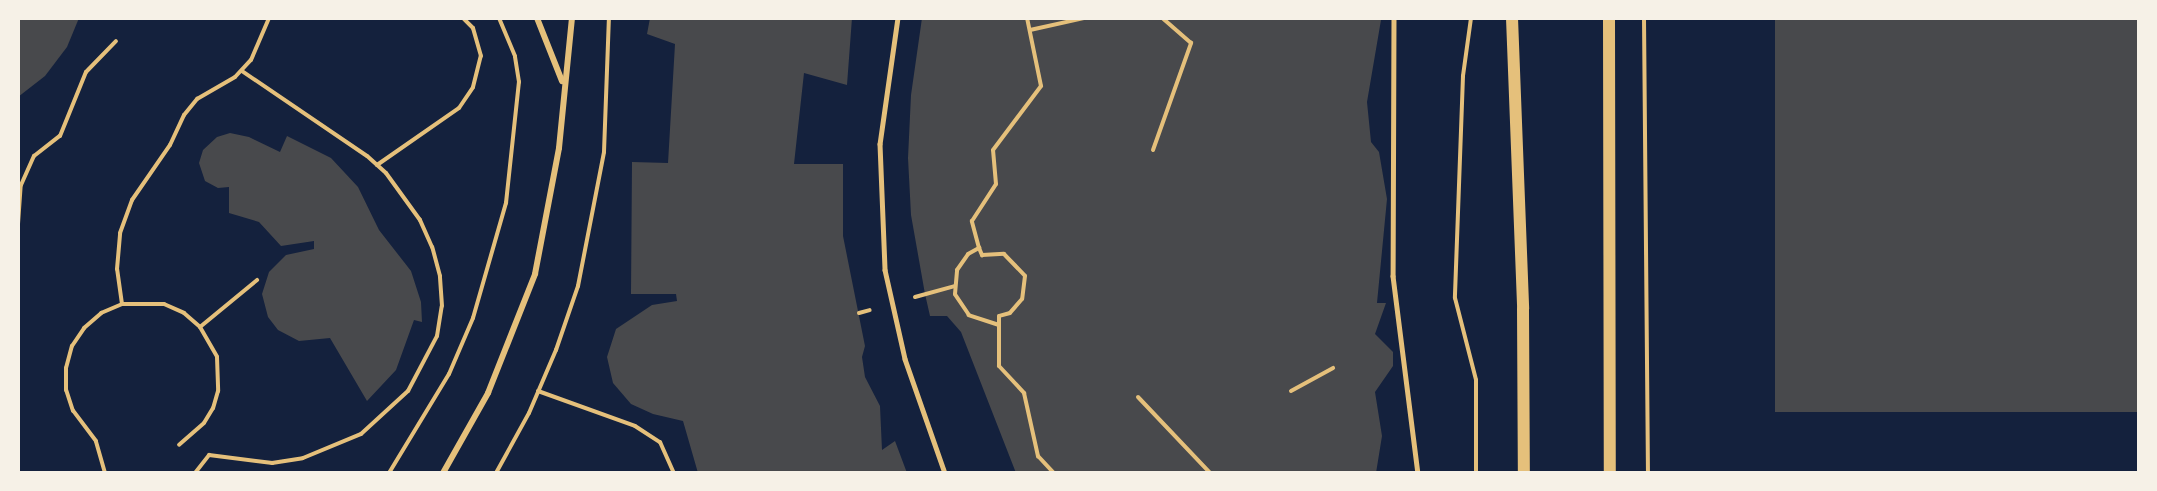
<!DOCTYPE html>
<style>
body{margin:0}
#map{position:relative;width:2157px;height:491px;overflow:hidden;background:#14213d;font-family:Inter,sans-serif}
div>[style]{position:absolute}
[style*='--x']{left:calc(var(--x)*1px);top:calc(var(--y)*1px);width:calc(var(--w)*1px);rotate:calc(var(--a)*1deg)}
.building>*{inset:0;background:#48494c}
.path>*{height:4px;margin:-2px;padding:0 2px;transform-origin:2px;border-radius:2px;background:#e5c07b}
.service>*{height:4.5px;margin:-2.25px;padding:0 2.25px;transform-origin:2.25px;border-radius:2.25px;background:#e5c07b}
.minor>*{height:6px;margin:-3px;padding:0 3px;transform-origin:3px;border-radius:3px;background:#e5c07b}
.secondary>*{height:12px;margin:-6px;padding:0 6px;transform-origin:6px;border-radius:6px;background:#e5c07b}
span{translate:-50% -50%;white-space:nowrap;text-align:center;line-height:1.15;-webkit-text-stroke:6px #f6f1e7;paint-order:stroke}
.frame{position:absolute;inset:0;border:20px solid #f6f1e7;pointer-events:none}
</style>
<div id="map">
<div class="building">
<div style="clip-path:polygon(18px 18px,79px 18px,67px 47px,45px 76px,18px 97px)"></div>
<div style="clip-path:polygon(650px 18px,852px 18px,847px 85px,804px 73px,794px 164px,843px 164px,843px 236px,865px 346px,862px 357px,865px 377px,880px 406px,882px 450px,895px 441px,907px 473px,698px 473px,683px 421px,653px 414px,631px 404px,613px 383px,607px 357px,616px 329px,652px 305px,677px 301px,676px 294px,631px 294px,632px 162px,668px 163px,675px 44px,647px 34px)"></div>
<div style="clip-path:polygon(922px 18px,1381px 20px,1367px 102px,1371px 142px,1379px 152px,1387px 199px,1377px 303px,1386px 303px,1375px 334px,1393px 352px,1393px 366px,1375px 392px,1382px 436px,1376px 473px,1016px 473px,961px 332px,947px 316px,930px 316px,925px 294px,911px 215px,908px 158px,911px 95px)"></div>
<div style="clip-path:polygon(1775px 18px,2139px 18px,2139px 412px,1775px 412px)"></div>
<div style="clip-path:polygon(230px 133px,249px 137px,280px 152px,287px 136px,331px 158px,358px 187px,379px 230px,411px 271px,421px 302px,422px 322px,414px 320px,396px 370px,367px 401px,330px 338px,299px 341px,278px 330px,268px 317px,262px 294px,269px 272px,286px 255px,314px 249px,314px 241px,281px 246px,259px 222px,229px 213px,229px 187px,218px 188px,205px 181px,199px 163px,203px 150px,217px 137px)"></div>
</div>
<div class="path">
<div style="--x:1471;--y:18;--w:59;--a:97.9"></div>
<div style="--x:1463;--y:76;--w:222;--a:92.1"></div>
<div style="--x:1455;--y:298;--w:85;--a:75.6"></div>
<div style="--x:1476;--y:380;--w:93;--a:90"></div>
<div style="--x:1644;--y:18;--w:455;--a:89.5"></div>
<div style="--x:1030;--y:30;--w:55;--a:-12.5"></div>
<div style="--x:1153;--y:150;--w:114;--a:-70.4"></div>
<div style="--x:1191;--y:43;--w:38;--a:-139"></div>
<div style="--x:377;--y:165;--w:100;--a:-34.8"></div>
<div style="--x:459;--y:108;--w:25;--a:-56"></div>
<div style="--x:473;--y:87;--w:32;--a:-76"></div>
<div style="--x:481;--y:56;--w:29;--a:-106"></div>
<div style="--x:473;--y:28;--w:14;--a:-135"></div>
<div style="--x:18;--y:224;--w:39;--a:-86"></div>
<div style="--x:21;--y:185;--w:32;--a:-66"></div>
<div style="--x:34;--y:156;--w:33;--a:-38"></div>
<div style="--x:60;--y:136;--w:69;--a:-67.9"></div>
<div style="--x:86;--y:72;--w:43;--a:-45.9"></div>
<div style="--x:979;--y:248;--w:28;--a:-105"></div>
<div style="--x:972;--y:221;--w:44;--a:-57"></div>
<div style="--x:996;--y:184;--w:34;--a:-95"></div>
<div style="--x:993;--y:150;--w:80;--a:-53.1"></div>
<div style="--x:1041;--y:86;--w:69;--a:-101.6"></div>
<div style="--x:979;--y:248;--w:8;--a:67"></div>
<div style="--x:982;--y:255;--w:22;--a:-3"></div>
<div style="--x:1004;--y:254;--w:30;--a:46"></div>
<div style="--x:1025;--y:276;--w:23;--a:97"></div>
<div style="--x:1022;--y:299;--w:18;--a:131"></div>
<div style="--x:1010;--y:313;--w:11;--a:165"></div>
<div style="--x:999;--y:316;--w:9;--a:90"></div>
<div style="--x:999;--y:325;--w:32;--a:-162"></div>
<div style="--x:969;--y:315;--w:25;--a:-124"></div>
<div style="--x:955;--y:294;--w:24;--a:-85"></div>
<div style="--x:957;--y:270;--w:19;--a:-55"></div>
<div style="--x:968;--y:254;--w:13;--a:-29"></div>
<div style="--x:915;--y:297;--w:41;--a:-15.4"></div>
<div style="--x:122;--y:304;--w:35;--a:-98"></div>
<div style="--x:117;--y:269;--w:36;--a:-85"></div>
<div style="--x:120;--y:233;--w:35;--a:-70"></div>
<div style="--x:132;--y:200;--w:67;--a:-55.4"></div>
<div style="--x:170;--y:145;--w:33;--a:-65"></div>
<div style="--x:184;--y:115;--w:21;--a:-51"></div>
<div style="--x:197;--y:99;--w:44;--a:-30.1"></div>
<div style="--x:235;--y:77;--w:23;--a:-47"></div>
<div style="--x:251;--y:60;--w:46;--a:-66.8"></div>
<div style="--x:859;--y:313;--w:11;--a:-15"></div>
<div style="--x:999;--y:325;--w:41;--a:90"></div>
<div style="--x:999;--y:366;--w:37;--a:47"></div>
<div style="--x:1024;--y:393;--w:65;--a:77.5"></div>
<div style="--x:1038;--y:456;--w:23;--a:47"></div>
<div style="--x:200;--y:327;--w:74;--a:-39.5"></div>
<div style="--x:538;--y:391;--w:103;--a:19.8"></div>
<div style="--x:635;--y:426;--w:30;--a:33"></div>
<div style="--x:660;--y:442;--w:34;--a:66"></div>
<div style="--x:1291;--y:391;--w:48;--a:-28.7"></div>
<div style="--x:1138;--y:397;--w:105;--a:46.5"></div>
<div style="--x:105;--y:473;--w:33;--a:-106"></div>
<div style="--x:96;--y:441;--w:38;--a:-127"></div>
<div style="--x:73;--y:411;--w:22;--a:-108"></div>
<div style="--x:66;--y:390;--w:22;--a:-90"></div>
<div style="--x:66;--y:368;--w:23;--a:-75"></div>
<div style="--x:72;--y:346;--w:22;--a:-56"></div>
<div style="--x:84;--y:328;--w:23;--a:-41"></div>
<div style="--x:101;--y:313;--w:23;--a:-23"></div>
<div style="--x:122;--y:304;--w:42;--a:0"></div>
<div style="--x:164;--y:304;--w:22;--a:24"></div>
<div style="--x:184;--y:313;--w:21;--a:41"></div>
<div style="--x:200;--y:327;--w:34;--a:60"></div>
<div style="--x:217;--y:357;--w:34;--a:88"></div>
<div style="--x:218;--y:391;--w:18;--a:106"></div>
<div style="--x:213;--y:408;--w:17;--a:121"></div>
<div style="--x:204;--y:423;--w:33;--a:139"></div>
<div style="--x:195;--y:473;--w:23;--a:-52"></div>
<div style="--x:209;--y:455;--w:64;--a:7.2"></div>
<div style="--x:272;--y:463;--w:31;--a:-9"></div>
<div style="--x:303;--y:458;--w:63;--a:-22.5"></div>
<div style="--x:361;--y:434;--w:64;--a:-42.5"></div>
<div style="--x:408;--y:391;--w:62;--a:-62.2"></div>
<div style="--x:437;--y:336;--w:30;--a:-81"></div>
<div style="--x:442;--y:306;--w:30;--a:-94"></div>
<div style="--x:440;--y:276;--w:30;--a:-105"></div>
<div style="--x:432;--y:247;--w:30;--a:-114"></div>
<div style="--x:420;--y:220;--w:58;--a:-125.9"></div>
<div style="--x:386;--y:173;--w:25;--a:-138"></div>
<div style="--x:367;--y:156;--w:151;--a:-145.8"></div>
<div style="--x:389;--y:473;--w:116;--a:-58.8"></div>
<div style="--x:449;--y:374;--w:61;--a:-66.8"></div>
<div style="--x:473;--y:318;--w:120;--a:-74"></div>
<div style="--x:506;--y:203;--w:122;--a:-83.9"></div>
<div style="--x:519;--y:82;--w:26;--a:-99"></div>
<div style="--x:515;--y:56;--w:41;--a:-112.8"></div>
<div style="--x:496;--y:473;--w:68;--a:-61.2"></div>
<div style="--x:529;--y:413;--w:69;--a:-66.8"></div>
<div style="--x:556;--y:350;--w:68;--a:-71"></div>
<div style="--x:578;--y:286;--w:136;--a:-79"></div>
<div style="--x:604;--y:152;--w:134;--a:-87.9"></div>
</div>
<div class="service">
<div style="--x:898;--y:18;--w:127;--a:98.1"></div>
<div style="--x:880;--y:144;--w:126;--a:87.7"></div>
<div style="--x:885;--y:270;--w:91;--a:77.3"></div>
<div style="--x:905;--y:359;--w:121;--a:70.7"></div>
<div style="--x:1394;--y:18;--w:258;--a:90.2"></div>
<div style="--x:1393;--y:276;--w:199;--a:82.8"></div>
</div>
<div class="minor">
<div style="--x:537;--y:18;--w:68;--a:68.4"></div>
<div style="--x:443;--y:473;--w:92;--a:-60.6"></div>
<div style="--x:488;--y:393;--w:128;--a:-68.4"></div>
<div style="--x:535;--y:274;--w:128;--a:-79.2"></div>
<div style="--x:559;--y:148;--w:131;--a:-84.3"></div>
</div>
<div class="secondary">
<div style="--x:1512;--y:18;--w:291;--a:87.8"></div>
<div style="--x:1523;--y:309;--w:164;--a:89.7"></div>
<div style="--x:1609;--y:18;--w:455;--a:89.9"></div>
</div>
<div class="frame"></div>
</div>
